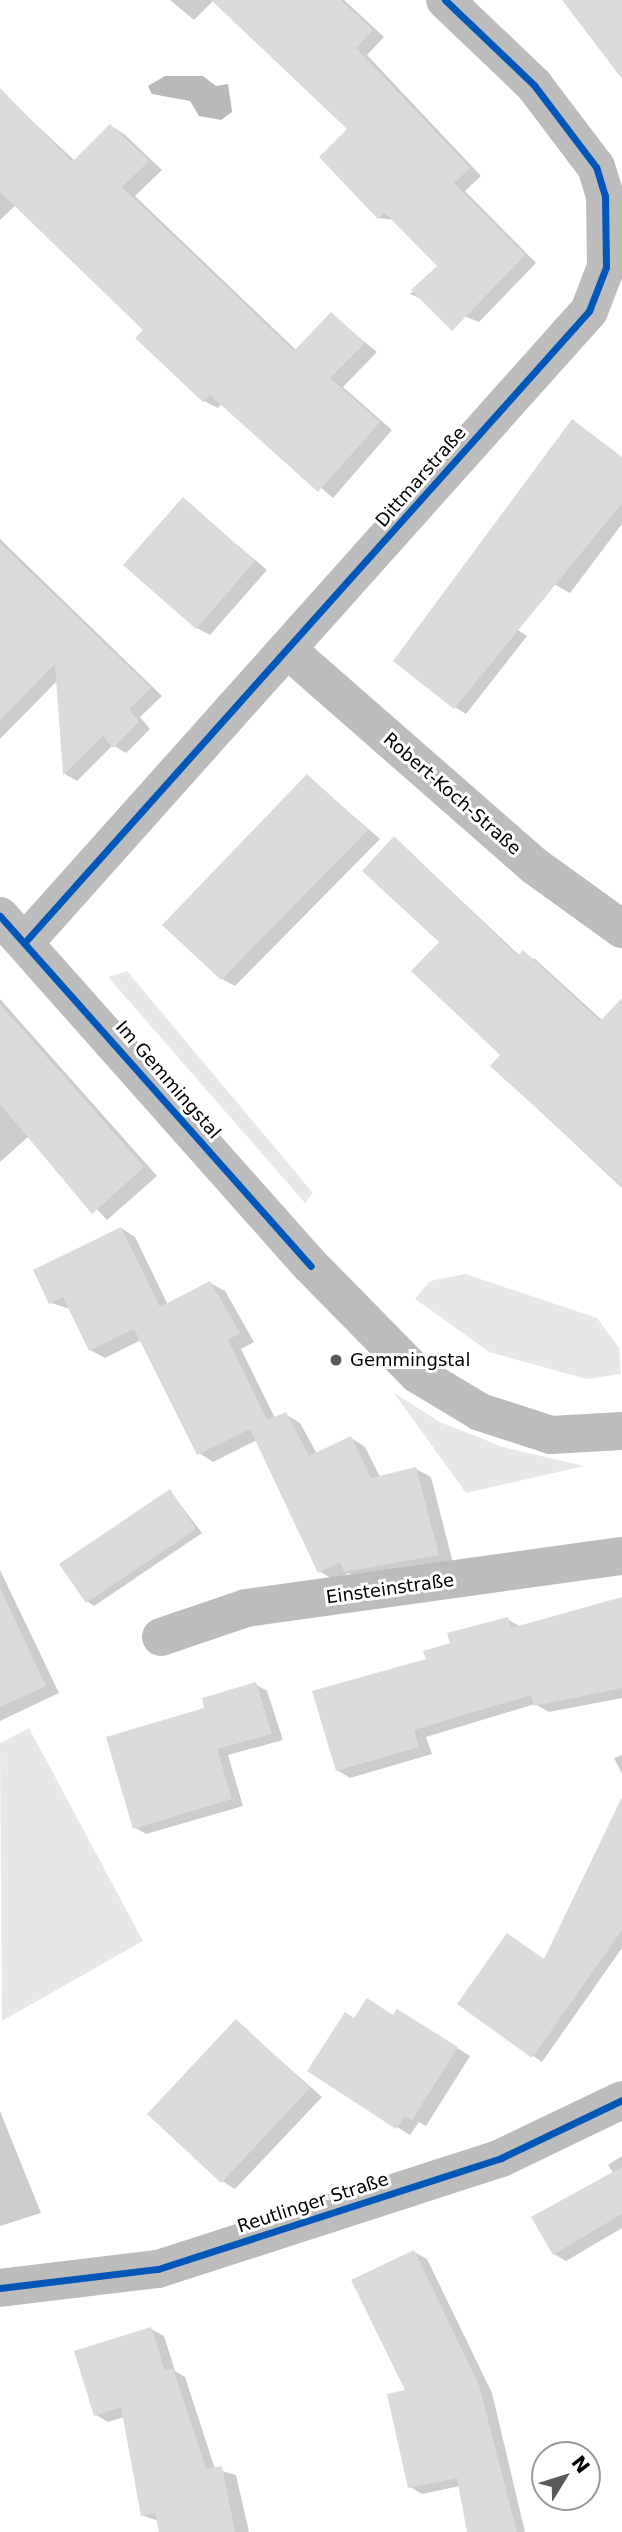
<!DOCTYPE html>
<meta charset="utf-8">
<style>
body{margin:0}
#map{position:relative;width:622px;height:2532px;overflow:hidden;background:#fff;font-family:"DejaVu Sans",sans-serif}
div>[style]{position:absolute}
[style*='--x']{left:calc(var(--x)*1px);top:calc(var(--y)*1px);width:calc(var(--w)*1px);rotate:calc(var(--a)*1deg)}
.green>*{inset:0;background:#e7e7e7}
.water>*{inset:0;background:#b9b9b9}
.shadow>*{inset:0;background:#0003}
.building>*{inset:0;background:#dbdbdb}
.minor>*{height:38px;margin:-19px;padding:0 19px;transform-origin:19px;border-radius:19px;background:#bcbcbc}
.tertiary>*{height:38px;margin:-19px;padding:0 19px;transform-origin:19px;border-radius:19px;background:#bcbcbc}
.cycleway>*{height:7px;margin:-3.5px;padding:0 3.5px;transform-origin:3.5px;border-radius:3.5px;background:#0057b8}
.dots>*{width:19px;height:19px;translate:-50% -50%;box-sizing:border-box;border:4px solid #fff;border-radius:50%}
span{translate:-50% -50%;white-space:nowrap;text-align:center;line-height:1.15;-webkit-text-stroke:6px #fff;paint-order:stroke}
.street-label{font-size:18px;color:#000}
.poi-label{font-size:18px;color:#000}
.left{translate:0 -50%;text-align:left}
.north{position:absolute;left:531px;top:2441px;width:70px;height:70px;box-sizing:border-box;background:#fff;border:2px solid #999;border-radius:50%;rotate:52deg;font-size:19px;font-weight:700;line-height:28px;text-align:center;color:#000}
.north::after{content:'';display:block;margin:auto;width:24px;height:32px;background:#595959;clip-path:polygon(50% 0,100% 100%,50% 72%,0 100%)}
</style>
<div id="map">
<div class="green">
<div style="clip-path:polygon(127px 971px,313px 1193px,305px 1203px,108px 977px)"></div>
<div style="clip-path:polygon(465px 1274px,597px 1318px,619px 1348px,621px 1374px,586px 1379px,489px 1352px,415px 1299px,430px 1281px)"></div>
<div style="clip-path:polygon(394px 1393px,440px 1422px,503px 1447px,584px 1466px,466px 1493px)"></div>
<div style="clip-path:polygon(29px 1728px,143px 1941px,2px 2021px,0 1743px)"></div>
</div>
<div class="water">
<div style="clip-path:polygon(165px 76px,203px 76px,216px 86px,228px 84px,232px 112px,221px 120px,199px 116px,190px 101px,152px 94px,148px 86px)"></div>
</div>
<div class="shadow">
<div style="clip-path:polygon(170px 0,344px 0,384px 37px,367px 55px,481px 176px,465px 191px,536px 263px,479px 322px,410px 294px,440px 266px,395px 220px,379px 218px,350px 129px,214px 0,194px 20px)"></div>
<div style="clip-path:polygon(14px 104px,75px 161px,111px 126px,124px 134px,162px 170px,135px 196px,297px 351px,331px 314px,377px 352px,343px 387px,392px 430px,333px 498px,222px 403px,218px 408px,204px 401px,145px 330px,16px 205px,0 220px,0 105px)"></div>
<div style="clip-path:polygon(622px 457px,622px 524px,570px 593px,545px 579px,515px 628px,527px 636px,466px 714px,455px 707px)"></div>
<div style="clip-path:polygon(183px 499px,267px 570px,210px 635px,197px 628px)"></div>
<div style="clip-path:polygon(0 539px,162px 696px,140px 717px,150px 729px,126px 753px,113px 745px,77px 781px,65px 774px,58px 680px,0 739px)"></div>
<div style="clip-path:polygon(308px 777px,380px 839px,235px 986px,222px 979px)"></div>
<div style="clip-path:polygon(395px 838px,520px 956px,535px 959px,603px 1021px,622px 1001px,622px 1188px,492px 1066px,502px 1054px)"></div>
<div style="clip-path:polygon(0 999px,157px 1176px,107px 1220px,29px 1136px,0 1162px)"></div>
<div style="clip-path:polygon(121px 1228px,135px 1237px,168px 1305px,210px 1283px,225px 1291px,254px 1342px,241px 1349px,275px 1418px,285px 1414px,300px 1423px,317px 1454px,351px 1438px,365px 1447px,380px 1477px,416px 1469px,431px 1477px,453px 1563px,360px 1580px,349px 1573px,334px 1580px,319px 1571px,257px 1440px,213px 1462px,199px 1453px,141px 1340px,105px 1358px,90px 1350px,70px 1309px,51px 1303px)"></div>
<div style="clip-path:polygon(170px 1491px,202px 1533px,94px 1606px,87px 1601px)"></div>
<div style="clip-path:polygon(0 1570px,59px 1693px,0 1721px)"></div>
<div style="clip-path:polygon(622px 1603px,622px 1698px,549px 1712px,535px 1704px,426px 1737px,432px 1754px,350px 1778px,337px 1770px,428px 1660px,507px 1619px,521px 1627px)"></div>
<div style="clip-path:polygon(255px 1684px,267px 1691px,283px 1740px,228px 1755px,243px 1806px,146px 1834px,134px 1827px,206px 1709px)"></div>
<div style="clip-path:polygon(622px 1755px,622px 1774px,614px 1758px)"></div>
<div style="clip-path:polygon(622px 1858px,622px 1948px,542px 2062px,459px 2004px,545px 1961px)"></div>
<div style="clip-path:polygon(411px 2019px,470px 2056px,426px 2126px,419px 2122px,410px 2135px,397px 2127px,355px 2020px)"></div>
<div style="clip-path:polygon(236px 2021px,322px 2097px,235px 2189px,222px 2181px)"></div>
<div style="clip-path:polygon(0 2111px,41px 2213px,0 2226px)"></div>
<div style="clip-path:polygon(622px 2156px,622px 2228px,566px 2261px,554px 2254px,614px 2174px,608px 2165px)"></div>
<div style="clip-path:polygon(414px 2252px,427px 2259px,492px 2393px,525px 2532px,469px 2532px,460px 2486px,422px 2494px,410px 2487px)"></div>
<div style="clip-path:polygon(151px 2329px,164px 2336px,175px 2371px,185px 2377px,215px 2469px,236px 2475px,249px 2532px,160px 2532px,158px 2521px,142px 2515px,124px 2417px,108px 2422px,96px 2415px)"></div>
</div>
<div class="building">
<div style="clip-path:polygon(211px 0,341px 0,373px 30px,356px 48px,470px 168px,454px 183px,525px 255px,452px 331px,411px 290px,437px 266px,384px 212px,378px 219px,319px 157px,347px 129px)"></div>
<div style="clip-path:polygon(562px 0,622px 0,622px 79px)"></div>
<div style="clip-path:polygon(0 88px,72px 162px,110px 124px,149px 161px,122px 187px,294px 351px,331px 312px,365px 343px,330px 378px,380px 422px,318px 492px,210px 395px,203px 402px,135px 338px,143px 330px,0 192px)"></div>
<div style="clip-path:polygon(572px 419px,622px 457px,622px 503px,454px 709px,393px 661px)"></div>
<div style="clip-path:polygon(183px 497px,255px 561px,196px 629px,123px 565px)"></div>
<div style="clip-path:polygon(0 543px,151px 688px,129px 709px,139px 722px,113px 748px,103px 736px,63px 775px,55px 664px,0 720px)"></div>
<div style="clip-path:polygon(307px 774px,368px 830px,221px 980px,162px 925px)"></div>
<div style="clip-path:polygon(394px 836px,518px 956px,523px 950px,600px 1021px,622px 998px,622px 1186px,490px 1066px,500px 1055px,411px 971px,439px 942px,362px 871px)"></div>
<div style="clip-path:polygon(0 1004px,144px 1167px,92px 1214px,0 1104px)"></div>
<div style="clip-path:polygon(121px 1227px,160px 1307px,210px 1281px,240px 1333px,228px 1340px,267px 1420px,286px 1412px,309px 1456px,351px 1436px,371px 1478px,416px 1467px,439px 1555px,344px 1572px,340px 1562px,318px 1573px,250px 1429px,197px 1455px,134px 1329px,89px 1351px,63px 1297px,49px 1304px,33px 1270px)"></div>
<div style="clip-path:polygon(170px 1489px,196px 1529px,86px 1603px,59px 1564px)"></div>
<div style="clip-path:polygon(0 1588px,46px 1686px,0 1707px)"></div>
<div style="clip-path:polygon(622px 1597px,622px 1688px,534px 1706px,531px 1695px,414px 1730px,419px 1747px,336px 1771px,312px 1691px,426px 1659px,423px 1651px,450px 1643px,447px 1633px,508px 1617px,511px 1628px)"></div>
<div style="clip-path:polygon(256px 1682px,272px 1734px,217px 1749px,232px 1799px,133px 1829px,106px 1737px,204px 1708px,202px 1698px)"></div>
<div style="clip-path:polygon(622px 1797px,622px 1930px,532px 2058px,457px 2004px,507px 1933px,544px 1959px)"></div>
<div style="clip-path:polygon(367px 1998px,393px 2015px,397px 2009px,458px 2047px,412px 2120px,405px 2116px,396px 2129px,307px 2071px,345px 2012px,354px 2018px)"></div>
<div style="clip-path:polygon(236px 2019px,310px 2088px,221px 2183px,147px 2114px)"></div>
<div style="clip-path:polygon(622px 2167px,622px 2214px,553px 2255px,531px 2217px)"></div>
<div style="clip-path:polygon(414px 2250px,479px 2385px,517px 2532px,467px 2532px,457px 2478px,408px 2488px,387px 2394px,405px 2390px,351px 2280px)"></div>
<div style="clip-path:polygon(151px 2327px,165px 2371px,173px 2368px,206px 2469px,222px 2466px,235px 2532px,159px 2532px,155px 2513px,141px 2516px,121px 2407px,94px 2416px,74px 2351px)"></div>
</div>
<div class="minor">
<div style="--x:289;--y:651;--w:328;--a:41.2"></div>
<div style="--x:536;--y:867;--w:106;--a:35.8"></div>
<div style="--x:25;--y:942;--w:846;--a:-48.21"></div>
<div style="--x:589;--y:311;--w:47;--a:-68.9"></div>
<div style="--x:606;--y:267;--w:71;--a:-90.8"></div>
<div style="--x:605;--y:196;--w:30;--a:-107"></div>
<div style="--x:596;--y:167;--w:103;--a:-127.1"></div>
<div style="--x:534;--y:85;--w:123;--a:-136.3"></div>
<div style="--x:161;--y:1637;--w:90;--a:-18.8"></div>
<div style="--x:246;--y:1608;--w:380;--a:-7.9"></div>
<div style="--x:0;--y:2288;--w:159;--a:-6.9"></div>
<div style="--x:158;--y:2269;--w:361;--a:-17.9"></div>
<div style="--x:501;--y:2158;--w:134;--a:-25.6"></div>
</div>
<div class="tertiary">
<div style="--x:0;--y:916;--w:468;--a:48.4"></div>
<div style="--x:311;--y:1266;--w:151;--a:45.5"></div>
<div style="--x:417;--y:1374;--w:74;--a:31.1"></div>
<div style="--x:480;--y:1412;--w:75;--a:17.9"></div>
<div style="--x:551;--y:1435;--w:71;--a:-3.2"></div>
</div>
<div class="cycleway">
<div style="--x:0;--y:916;--w:468;--a:48.4"></div>
<div style="--x:25;--y:942;--w:846;--a:-48.21"></div>
<div style="--x:589;--y:311;--w:47;--a:-68.9"></div>
<div style="--x:606;--y:267;--w:71;--a:-90.8"></div>
<div style="--x:605;--y:196;--w:30;--a:-107"></div>
<div style="--x:596;--y:167;--w:103;--a:-127.1"></div>
<div style="--x:534;--y:85;--w:123;--a:-136.3"></div>
<div style="--x:0;--y:2288;--w:159;--a:-6.9"></div>
<div style="--x:158;--y:2269;--w:361;--a:-17.9"></div>
<div style="--x:501;--y:2158;--w:134;--a:-25.6"></div>
</div>
<div class="dots">
<div style="left:336px;top:1360px;background:#595959"></div>
</div>
<div class="street-label">
<span style="left:421px;top:477px;rotate:-49deg">Dittmarstraße</span>
<span style="left:452px;top:794px;rotate:41deg">Robert-Koch-Straße</span>
<span style="left:168px;top:1080px;rotate:49deg">Im Gemmingstal</span>
<span style="left:390px;top:1589px;rotate:-8deg">Einsteinstraße</span>
<span style="left:313px;top:2203px;rotate:-18deg">Reutlinger Straße</span>
</div>
<div class="poi-label">
<span class="left" style="left:350px;top:1360px">Gemmingstal</span>
</div>
<div class="north">N</div>
</div>
